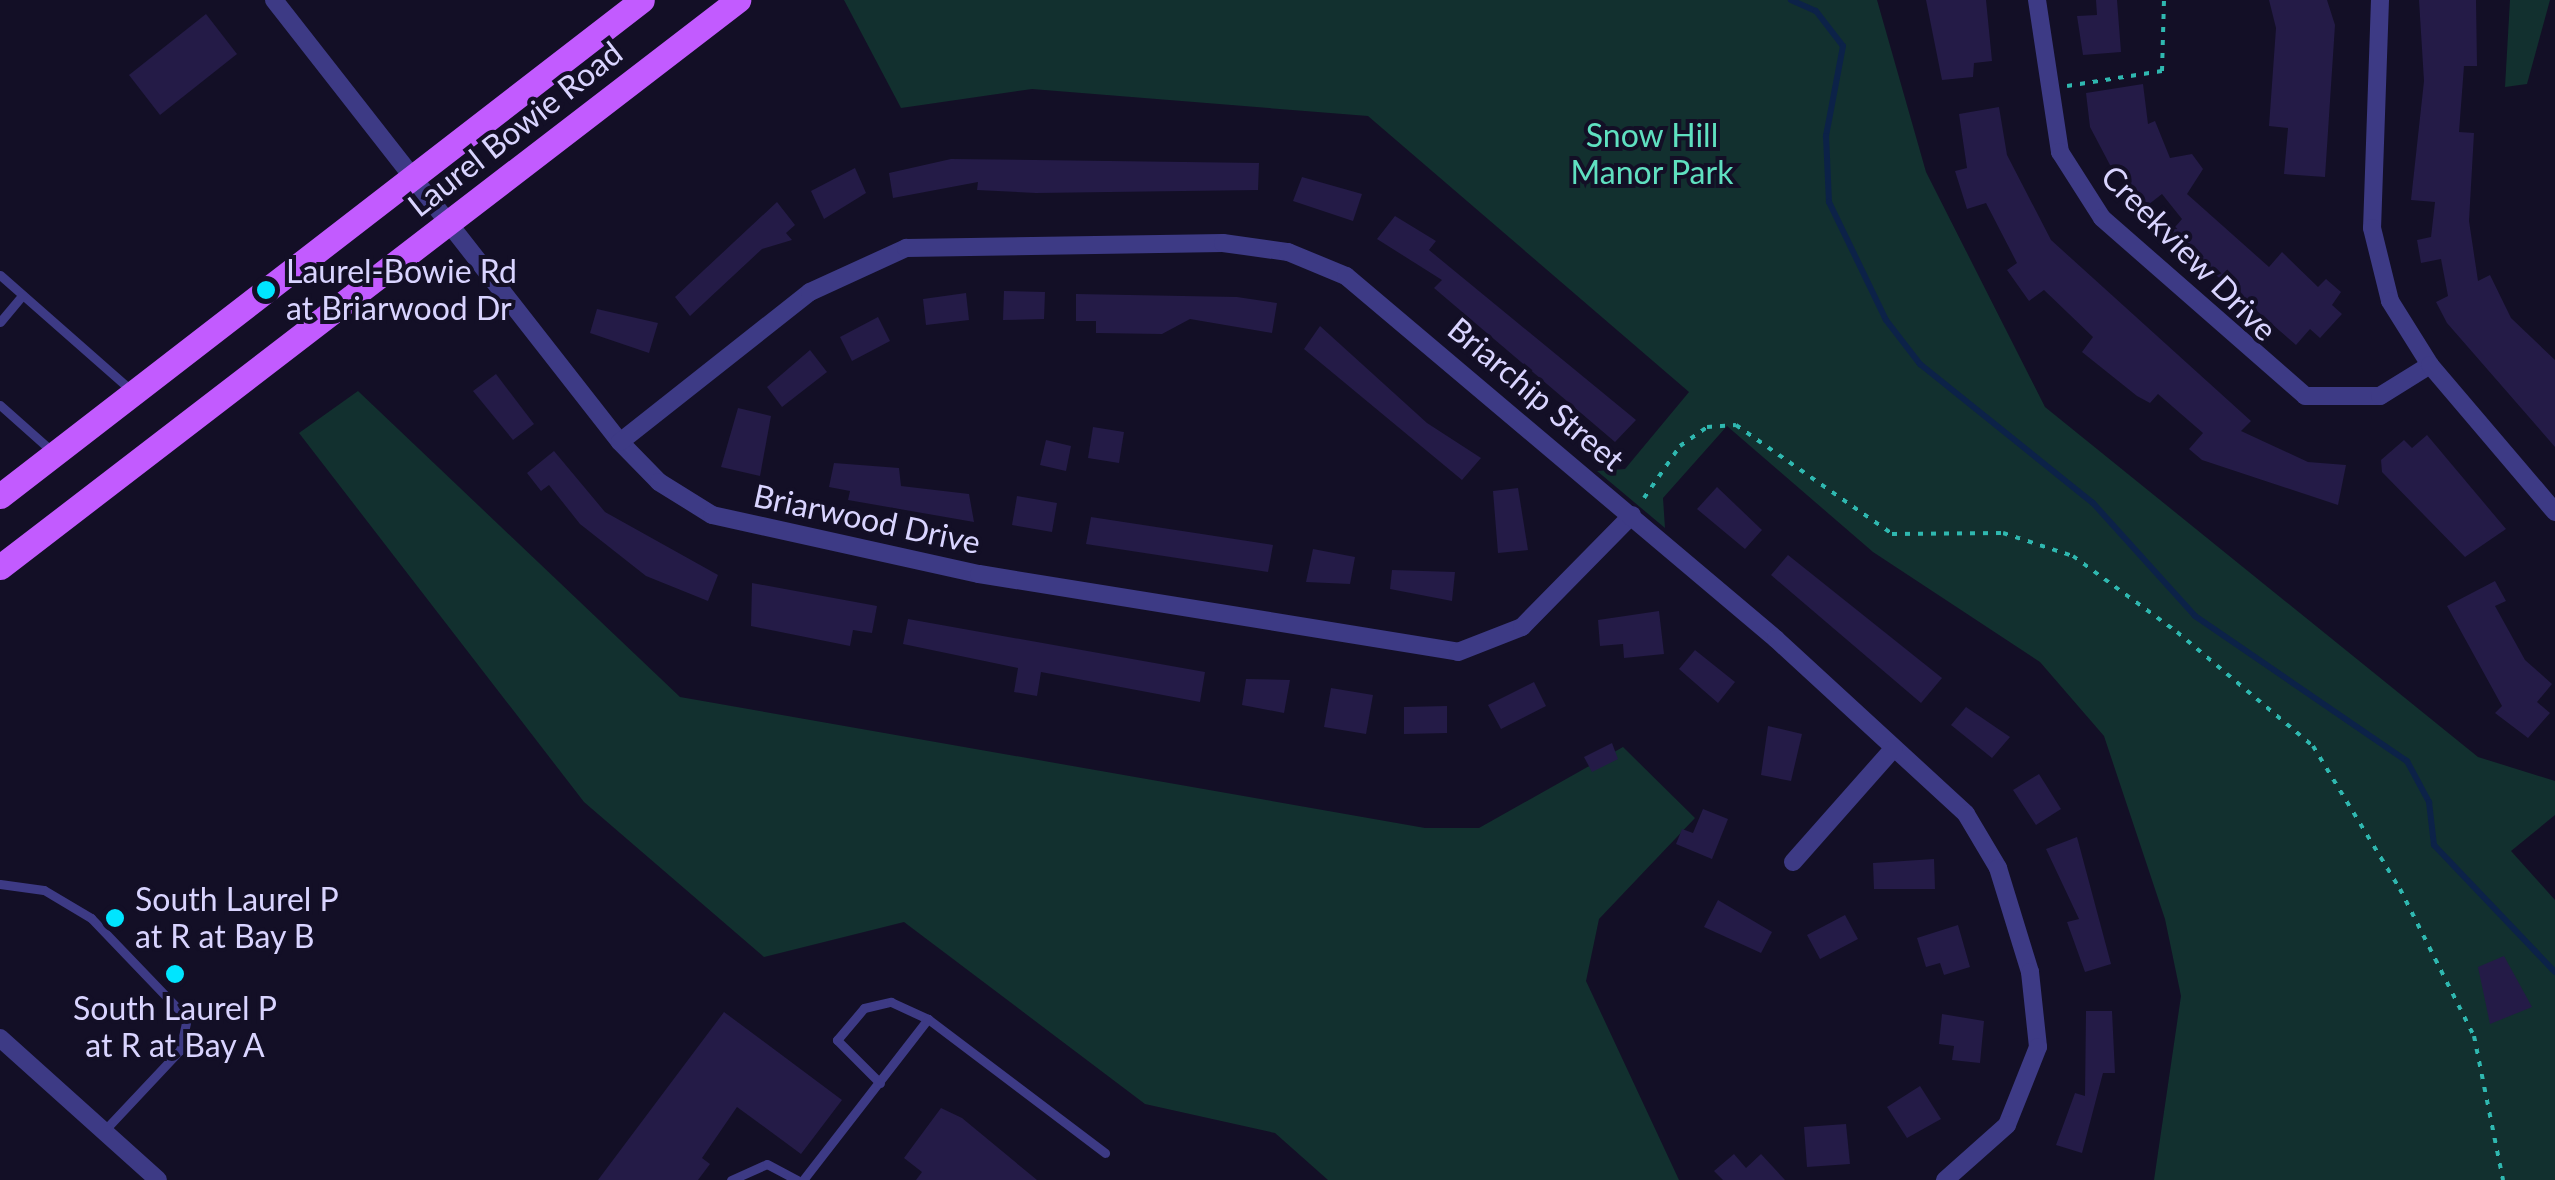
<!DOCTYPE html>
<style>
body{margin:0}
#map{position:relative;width:2555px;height:1180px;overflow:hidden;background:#130f26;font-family:Lato,sans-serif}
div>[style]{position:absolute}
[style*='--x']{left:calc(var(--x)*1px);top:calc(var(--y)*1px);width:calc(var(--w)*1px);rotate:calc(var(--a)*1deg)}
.green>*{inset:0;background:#12302f}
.stream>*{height:6px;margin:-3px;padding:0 3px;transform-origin:3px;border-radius:3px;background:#0c2248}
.building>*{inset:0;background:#241b47}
.path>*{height:4px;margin-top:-2px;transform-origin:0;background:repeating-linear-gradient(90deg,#2fb8b0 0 5px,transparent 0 13px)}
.service>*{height:9px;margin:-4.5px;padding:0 4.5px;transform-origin:4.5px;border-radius:4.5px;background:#3d3a85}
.minor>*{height:18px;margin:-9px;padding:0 9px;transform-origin:9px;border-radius:9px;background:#3d3a85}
.primary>*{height:25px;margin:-12.5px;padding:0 12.5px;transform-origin:12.5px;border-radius:12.5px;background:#c25bff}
.dots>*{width:28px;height:28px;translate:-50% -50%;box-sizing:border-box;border:5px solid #130f26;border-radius:50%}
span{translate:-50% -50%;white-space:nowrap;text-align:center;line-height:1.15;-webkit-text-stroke:8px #130f26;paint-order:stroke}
.street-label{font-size:32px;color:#d9d4ff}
.park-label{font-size:32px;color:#5fe0c0}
.poi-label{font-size:32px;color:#d9d4ff}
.left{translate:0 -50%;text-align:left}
</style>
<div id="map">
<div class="green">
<div style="clip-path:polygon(844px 0,1877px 0,1926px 172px,2045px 407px,2478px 757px,2555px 781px,2555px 815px,2511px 851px,2555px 900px,2555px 1180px,2154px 1180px,2181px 996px,2165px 919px,2104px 736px,2040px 662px,1873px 552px,1727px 426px,1663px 498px,1665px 528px,1597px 471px,1625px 469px,1689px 392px,1368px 116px,1032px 89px,901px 108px)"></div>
<div style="clip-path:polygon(2510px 0,2550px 0,2527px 84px,2505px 87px)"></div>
<div style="clip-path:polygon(358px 391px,680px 697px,1425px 828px,1479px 828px,1623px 747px,1695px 818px,1599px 919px,1586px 981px,1679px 1180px,1328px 1180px,1275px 1133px,1145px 1104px,904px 922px,764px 957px,584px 802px,299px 433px)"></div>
</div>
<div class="stream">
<div style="--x:1791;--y:0;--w:27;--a:24"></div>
<div style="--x:1816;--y:11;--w:44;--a:52.4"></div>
<div style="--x:1843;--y:46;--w:92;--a:100.7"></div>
<div style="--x:1826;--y:136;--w:66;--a:87.4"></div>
<div style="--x:1829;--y:202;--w:131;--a:64.2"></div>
<div style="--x:1886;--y:320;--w:56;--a:52.3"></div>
<div style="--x:1920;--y:364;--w:222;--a:38.8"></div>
<div style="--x:2093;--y:503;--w:152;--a:47.9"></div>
<div style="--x:2195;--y:616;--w:257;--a:34.4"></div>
<div style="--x:2407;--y:761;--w:47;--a:61.8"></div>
<div style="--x:2429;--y:802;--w:43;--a:83.4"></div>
<div style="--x:2434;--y:845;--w:175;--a:46.4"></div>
</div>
<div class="building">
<div style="clip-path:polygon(1926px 0,1986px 0,1992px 61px,1974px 63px,1973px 77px,1942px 80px)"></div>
<div style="clip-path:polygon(2096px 0,2117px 0,2121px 52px,2083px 55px,2077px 16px,2097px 15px)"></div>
<div style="clip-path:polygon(2269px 0,2327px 0,2335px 25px,2325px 177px,2284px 174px,2288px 128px,2269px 126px,2276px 28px)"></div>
<div style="clip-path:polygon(2419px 0,2476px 0,2477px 66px,2464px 66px,2459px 132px,2474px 133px,2469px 221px,2478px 281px,2490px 275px,2511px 318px,2555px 360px,2555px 447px,2447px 323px,2436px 302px,2448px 296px,2441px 259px,2421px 263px,2417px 240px,2431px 237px,2435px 202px,2411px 200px,2424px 81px)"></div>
<div style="clip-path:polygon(206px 14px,237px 54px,160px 115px,129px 75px)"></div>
<div style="clip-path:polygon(2143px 84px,2148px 124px,2155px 121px,2170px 158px,2192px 154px,2203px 169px,2187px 194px,2269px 267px,2282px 252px,2318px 287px,2326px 279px,2341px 292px,2332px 305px,2342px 314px,2320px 338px,2310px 329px,2296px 345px,2169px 234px,2182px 219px,2162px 194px,2144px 208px,2110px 165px,2090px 127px,2086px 93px)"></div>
<div style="clip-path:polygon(1999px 107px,2007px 155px,2051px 240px,2251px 421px,2241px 431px,2308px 462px,2346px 465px,2338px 505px,2202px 460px,2189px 449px,2203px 433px,2158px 394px,2150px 403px,2137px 396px,2082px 352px,2093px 337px,2044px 290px,2029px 301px,2007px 270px,2017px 263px,1986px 203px,1967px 209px,1955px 171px,1967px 168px,1959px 114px)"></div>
<div style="clip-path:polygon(951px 159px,1259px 163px,1258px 190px,1036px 193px,977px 190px,978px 182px,893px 198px,889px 173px)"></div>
<div style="clip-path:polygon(855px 168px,866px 193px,824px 219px,811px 191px)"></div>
<div style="clip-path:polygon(1302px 177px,1362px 194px,1353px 221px,1293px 201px)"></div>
<div style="clip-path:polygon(777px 202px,795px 225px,786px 233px,792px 240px,762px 249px,690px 316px,675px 297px)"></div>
<div style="clip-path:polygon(1395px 216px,1436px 241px,1429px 250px,1636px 420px,1615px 442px,1434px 288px,1442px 280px,1377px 239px)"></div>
<div style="clip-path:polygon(1004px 291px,1045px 292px,1044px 319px,1003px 320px)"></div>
<div style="clip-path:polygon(966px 293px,969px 320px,926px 325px,923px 299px)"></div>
<div style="clip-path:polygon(1076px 294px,1237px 297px,1277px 303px,1272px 333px,1190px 319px,1162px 334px,1096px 333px,1096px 321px,1076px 321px)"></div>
<div style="clip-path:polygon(597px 309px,658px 323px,649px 353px,590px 333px)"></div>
<div style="clip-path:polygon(878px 317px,890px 341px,852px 361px,840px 337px)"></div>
<div style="clip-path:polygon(1320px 326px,1427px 423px,1481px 458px,1462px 480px,1304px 349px)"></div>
<div style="clip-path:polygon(810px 350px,827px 372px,782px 407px,767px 387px)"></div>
<div style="clip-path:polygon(496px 374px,534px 424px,513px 440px,473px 391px)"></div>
<div style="clip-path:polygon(738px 408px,771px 416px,760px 476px,721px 467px)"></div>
<div style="clip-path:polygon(1093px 427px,1124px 432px,1119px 463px,1088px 458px)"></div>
<div style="clip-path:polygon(2427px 435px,2506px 529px,2465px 557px,2382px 472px,2381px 460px,2404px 440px,2412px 448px)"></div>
<div style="clip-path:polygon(1046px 440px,1071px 446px,1066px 471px,1040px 465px)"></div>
<div style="clip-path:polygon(554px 451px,605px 512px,718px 575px,708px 601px,646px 576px,580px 524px,549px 485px,541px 491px,527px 473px)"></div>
<div style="clip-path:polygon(834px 463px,899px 468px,901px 486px,969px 494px,974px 522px,848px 500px,850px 491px,829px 487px)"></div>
<div style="clip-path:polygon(1717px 487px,1762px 530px,1745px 549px,1697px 509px)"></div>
<div style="clip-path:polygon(1518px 488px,1528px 550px,1498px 553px,1493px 491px)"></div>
<div style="clip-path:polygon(1017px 496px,1057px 503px,1052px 532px,1012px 525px)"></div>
<div style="clip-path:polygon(1091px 517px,1273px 545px,1268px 572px,1086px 544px)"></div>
<div style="clip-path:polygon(1313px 549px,1355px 557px,1350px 584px,1306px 582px)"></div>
<div style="clip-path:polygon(1788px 555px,1942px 678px,1921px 703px,1771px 575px)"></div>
<div style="clip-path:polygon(1392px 570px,1455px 572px,1452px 601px,1390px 589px)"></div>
<div style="clip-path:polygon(2495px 581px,2506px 601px,2495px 606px,2525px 660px,2552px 684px,2537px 702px,2550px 713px,2528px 738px,2495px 713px,2502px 706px,2447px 606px)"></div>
<div style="clip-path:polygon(752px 583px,877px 606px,872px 633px,853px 630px,850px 646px,751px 626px)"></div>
<div style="clip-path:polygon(1659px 611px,1664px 654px,1624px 658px,1623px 644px,1600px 646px,1598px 620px)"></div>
<div style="clip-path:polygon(908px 619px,1205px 672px,1200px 702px,1041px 672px,1037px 696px,1014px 692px,1018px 668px,903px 644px)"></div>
<div style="clip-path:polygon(1695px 650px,1735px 682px,1718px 703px,1679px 669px)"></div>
<div style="clip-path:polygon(1246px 679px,1290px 680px,1284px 713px,1242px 705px)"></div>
<div style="clip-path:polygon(1534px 682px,1546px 706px,1501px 729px,1488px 705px)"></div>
<div style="clip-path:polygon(1331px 688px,1373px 695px,1366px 734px,1324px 727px)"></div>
<div style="clip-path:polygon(1447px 706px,1447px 733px,1404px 734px,1404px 707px)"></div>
<div style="clip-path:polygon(1966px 707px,2010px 737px,1992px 758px,1951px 725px)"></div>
<div style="clip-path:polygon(1768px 726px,1802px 734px,1791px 781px,1761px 775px)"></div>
<div style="clip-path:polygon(1612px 743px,1618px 759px,1592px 772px,1584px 757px)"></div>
<div style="clip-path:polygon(2039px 774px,2061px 809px,2036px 825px,2013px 790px)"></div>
<div style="clip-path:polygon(1703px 809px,1728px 819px,1712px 859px,1676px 844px,1682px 829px,1693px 833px)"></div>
<div style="clip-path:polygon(2077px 837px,2111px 964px,2085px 972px,2067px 922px,2079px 919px,2046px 849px)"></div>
<div style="clip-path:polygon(1934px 859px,1935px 889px,1874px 889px,1873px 863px)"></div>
<div style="clip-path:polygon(1718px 900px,1772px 932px,1761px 953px,1704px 927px)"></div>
<div style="clip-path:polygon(1845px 915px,1858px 939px,1820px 959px,1807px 935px)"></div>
<div style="clip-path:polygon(1958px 925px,1970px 967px,1944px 975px,1940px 963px,1926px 967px,1917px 938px)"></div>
<div style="clip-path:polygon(2504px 956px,2532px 1007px,2490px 1024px,2478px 967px)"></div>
<div style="clip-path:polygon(2086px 1011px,2112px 1011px,2115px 1073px,2103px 1073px,2082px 1153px,2056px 1145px,2075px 1093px,2085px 1096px)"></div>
<div style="clip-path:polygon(724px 1012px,842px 1100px,801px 1154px,737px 1107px,702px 1158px,710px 1164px,698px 1180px,598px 1180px)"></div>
<div style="clip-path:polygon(1942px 1014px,1984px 1021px,1980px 1063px,1952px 1060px,1954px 1046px,1939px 1044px)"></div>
<div style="clip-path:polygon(1920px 1086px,1941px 1119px,1907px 1138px,1887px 1107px)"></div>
<div style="clip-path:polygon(941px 1108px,962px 1118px,1037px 1180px,916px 1180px,922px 1172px,904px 1158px)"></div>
<div style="clip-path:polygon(1846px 1124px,1850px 1164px,1807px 1167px,1804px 1127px)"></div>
<div style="clip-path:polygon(1734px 1154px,1746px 1168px,1761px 1154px,1785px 1180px,1723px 1180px,1714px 1171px)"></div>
</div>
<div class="path">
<div style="--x:2067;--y:86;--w:96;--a:-9"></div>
<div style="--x:2162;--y:71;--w:71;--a:-88.4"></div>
<div style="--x:1644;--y:498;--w:63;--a:-55.3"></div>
<div style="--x:1680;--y:446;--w:33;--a:-35"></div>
<div style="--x:1707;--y:427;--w:29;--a:-4"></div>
<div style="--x:1736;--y:425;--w:190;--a:34.9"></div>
<div style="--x:1892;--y:534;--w:111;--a:-0.5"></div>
<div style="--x:2003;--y:533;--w:74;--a:18.2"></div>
<div style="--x:2073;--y:556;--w:129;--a:36.2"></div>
<div style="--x:2177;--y:632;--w:177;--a:40"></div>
<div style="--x:2313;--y:746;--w:167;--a:58.7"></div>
<div style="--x:2400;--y:889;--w:165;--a:63.3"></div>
<div style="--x:2474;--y:1036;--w:147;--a:78.6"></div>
</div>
<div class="service">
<div style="--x:0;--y:275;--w:174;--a:41.3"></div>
<div style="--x:0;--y:322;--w:35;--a:-50"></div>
<div style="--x:0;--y:405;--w:72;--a:41.6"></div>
<div style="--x:0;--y:884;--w:44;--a:7.8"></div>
<div style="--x:44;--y:890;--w:55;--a:30.8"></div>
<div style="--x:91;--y:918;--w:139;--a:46.2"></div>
<div style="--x:187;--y:1018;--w:33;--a:102"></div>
<div style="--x:180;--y:1050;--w:110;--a:133.2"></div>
<div style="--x:880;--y:1083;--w:61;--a:-135"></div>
<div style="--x:837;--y:1040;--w:42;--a:-49.8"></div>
<div style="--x:864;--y:1008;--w:28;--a:-13"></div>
<div style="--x:891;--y:1002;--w:41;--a:24.7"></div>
<div style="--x:928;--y:1019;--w:222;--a:37.1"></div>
<div style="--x:731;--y:1180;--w:39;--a:-24"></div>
<div style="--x:767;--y:1164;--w:34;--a:28"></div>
<div style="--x:803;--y:1180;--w:204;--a:-52.2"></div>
</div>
<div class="minor">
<div style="--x:274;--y:0;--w:561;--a:51.95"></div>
<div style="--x:620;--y:442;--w:56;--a:45.7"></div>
<div style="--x:659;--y:482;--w:62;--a:31.9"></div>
<div style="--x:712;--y:515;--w:273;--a:12.5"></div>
<div style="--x:979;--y:574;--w:485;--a:9.2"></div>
<div style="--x:1458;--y:652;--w:69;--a:-21.3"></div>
<div style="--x:1522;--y:627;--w:157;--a:-45.5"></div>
<div style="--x:2037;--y:0;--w:154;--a:81.4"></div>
<div style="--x:2060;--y:152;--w:78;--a:57.5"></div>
<div style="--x:2102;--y:218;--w:270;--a:41.2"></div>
<div style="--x:2305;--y:396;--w:75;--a:0"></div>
<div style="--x:2380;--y:396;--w:59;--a:-31.8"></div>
<div style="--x:2380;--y:0;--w:228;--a:92"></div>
<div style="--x:2372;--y:228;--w:75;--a:76.1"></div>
<div style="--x:2390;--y:301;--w:75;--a:58"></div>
<div style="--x:2430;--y:365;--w:193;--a:49.6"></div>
<div style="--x:620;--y:442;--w:242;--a:-38.3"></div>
<div style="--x:810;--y:292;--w:106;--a:-24.6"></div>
<div style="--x:906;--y:248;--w:317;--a:-0.9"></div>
<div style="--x:1223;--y:243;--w:66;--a:7.9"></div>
<div style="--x:1288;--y:252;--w:63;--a:22.5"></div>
<div style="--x:1346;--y:276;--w:563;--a:40.17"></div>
<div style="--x:1776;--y:639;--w:258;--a:42.6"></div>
<div style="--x:1966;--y:814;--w:63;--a:59.3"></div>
<div style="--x:1998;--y:868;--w:109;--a:72.9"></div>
<div style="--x:2030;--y:972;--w:75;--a:83.9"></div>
<div style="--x:2038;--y:1047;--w:84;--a:111.7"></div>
<div style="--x:2007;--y:1125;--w:83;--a:138.4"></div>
<div style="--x:1793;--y:862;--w:152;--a:-48.5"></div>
<div style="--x:0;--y:1038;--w:212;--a:41.9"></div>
</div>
<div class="primary">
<div style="--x:0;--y:496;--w:811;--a:-37.69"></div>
<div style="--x:0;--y:567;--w:931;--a:-37.53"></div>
</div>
<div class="dots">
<div style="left:266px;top:290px;background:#00e5ff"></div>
<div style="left:115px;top:918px;background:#00e5ff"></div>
<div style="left:175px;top:974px;background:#00e5ff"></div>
</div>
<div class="street-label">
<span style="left:515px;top:129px;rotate:-38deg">Laurel Bowie Road</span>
<span style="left:2189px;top:253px;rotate:45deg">Creekview Drive</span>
<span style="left:1536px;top:394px;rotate:40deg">Briarchip Street</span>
<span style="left:867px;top:519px;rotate:12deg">Briarwood Drive</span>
</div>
<div class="park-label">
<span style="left:1652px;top:154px">Snow Hill<br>Manor Park</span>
</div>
<div class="poi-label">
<span class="left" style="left:286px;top:290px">Laurel-Bowie Rd<br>at Briarwood Dr</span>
<span class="left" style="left:135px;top:918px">South Laurel P<br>at R at Bay B</span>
<span style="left:175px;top:1027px">South Laurel P<br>at R at Bay A</span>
</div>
</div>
